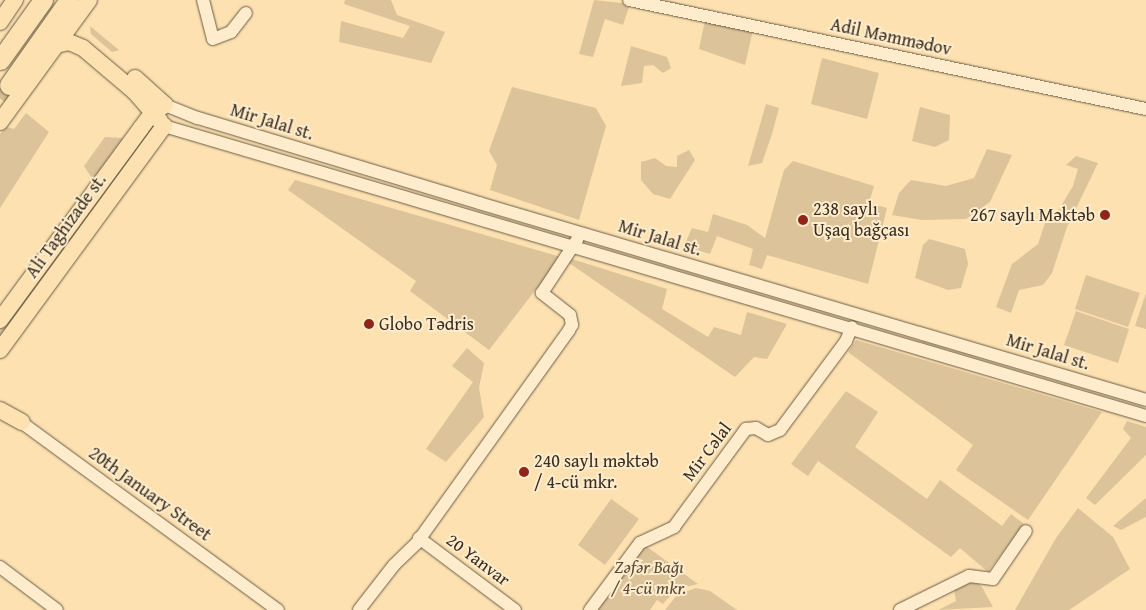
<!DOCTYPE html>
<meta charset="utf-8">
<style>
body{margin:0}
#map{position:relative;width:1146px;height:610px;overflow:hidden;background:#fde1b1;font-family:"Gentium Book Plus",serif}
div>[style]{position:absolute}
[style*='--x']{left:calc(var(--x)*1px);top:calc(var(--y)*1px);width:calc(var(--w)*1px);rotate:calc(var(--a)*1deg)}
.green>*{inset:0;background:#dcc399}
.highway-tunnel>*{height:19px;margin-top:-9.5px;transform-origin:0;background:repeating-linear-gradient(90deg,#d6bd94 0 19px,transparent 0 28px)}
.roads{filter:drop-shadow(0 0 1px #6a5b45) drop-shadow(0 0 1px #6a5b45)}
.minor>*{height:12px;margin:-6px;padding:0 6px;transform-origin:6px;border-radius:6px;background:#feeccc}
.major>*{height:16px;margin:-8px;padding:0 8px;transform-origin:8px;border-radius:8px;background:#fde1b1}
.highway>*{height:19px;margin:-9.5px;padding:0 9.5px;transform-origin:9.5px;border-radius:9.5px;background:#fde1b1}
.dots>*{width:14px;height:14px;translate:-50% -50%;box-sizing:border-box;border:2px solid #feeccc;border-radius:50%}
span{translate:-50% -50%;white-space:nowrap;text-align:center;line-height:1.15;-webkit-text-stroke:4px #feeccc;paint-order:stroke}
.street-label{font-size:18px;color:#392e21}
.poi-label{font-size:18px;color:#392e21}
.left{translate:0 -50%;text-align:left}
.right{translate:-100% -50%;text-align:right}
.park-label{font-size:18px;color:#5a4c39;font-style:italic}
</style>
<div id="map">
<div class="green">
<div style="clip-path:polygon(345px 0,391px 0,397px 15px,445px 32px,431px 63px,339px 42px,341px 21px,403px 38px,410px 26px,344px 4px)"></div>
<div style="clip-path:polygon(594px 0,630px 4px,623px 25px,605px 19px,593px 57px,579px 54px)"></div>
<div style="clip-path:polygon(705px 20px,753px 30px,745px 65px,699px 49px)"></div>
<div style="clip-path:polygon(90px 26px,119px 50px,112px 52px,91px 34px)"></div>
<div style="clip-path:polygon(631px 46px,667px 57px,671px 68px,663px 73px,653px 65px,644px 66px,642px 83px,621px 86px)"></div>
<div style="clip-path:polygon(822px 58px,879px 73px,867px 119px,811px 104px)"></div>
<div style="clip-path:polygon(512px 87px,596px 108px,606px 126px,579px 220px,490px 190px,497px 165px,489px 151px)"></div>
<div style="clip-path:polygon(766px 104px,779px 108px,772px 134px,762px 163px,748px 166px)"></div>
<div style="clip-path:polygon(920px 107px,950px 115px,949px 140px,935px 147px,912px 141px)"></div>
<div style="clip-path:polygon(26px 113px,49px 132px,0 208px,0 134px,6px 127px,14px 129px)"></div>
<div style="clip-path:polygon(144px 133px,149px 137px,0 340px,0 330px)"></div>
<div style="clip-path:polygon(105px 137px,123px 138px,93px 180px,84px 166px)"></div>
<div style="clip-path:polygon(987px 149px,1012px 155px,990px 202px,966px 219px,922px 220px,892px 215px,899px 193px,911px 180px,946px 186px,974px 178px)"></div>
<div style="clip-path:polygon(689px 150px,695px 160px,670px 199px,653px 194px,641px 180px,641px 162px,655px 158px,666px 166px,677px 167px,677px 156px)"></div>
<div style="clip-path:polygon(1076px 156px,1098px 163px,1067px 227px,1052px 273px,1043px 285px,1019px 290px,1011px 313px,996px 307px,1012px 264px,1038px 244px,1048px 214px,1055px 216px,1073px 186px,1078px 169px,1066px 165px)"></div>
<div style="clip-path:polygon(793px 161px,874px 186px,869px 203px,887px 208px,868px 284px,767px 255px,762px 269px,749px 265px,753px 249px,717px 236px,710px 254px,684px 246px,692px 228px,708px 232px,713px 214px,747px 225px,765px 238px,784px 170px)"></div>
<div style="clip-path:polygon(295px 180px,561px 257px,489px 350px,410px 291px,416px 281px,288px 190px)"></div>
<div style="clip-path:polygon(929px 239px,965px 249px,968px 264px,961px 288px,948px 290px,915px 278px,923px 245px)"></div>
<div style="clip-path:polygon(572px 259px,667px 289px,662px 309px,708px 337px,714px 327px,741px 335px,747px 312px,787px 324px,767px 359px,754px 357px,735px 377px,569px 263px)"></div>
<div style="clip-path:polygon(1086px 275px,1140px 293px,1128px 327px,1075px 309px)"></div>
<div style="clip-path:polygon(1146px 293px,1146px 329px,1135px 326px)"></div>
<div style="clip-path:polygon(1076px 311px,1129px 329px,1118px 363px,1064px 345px)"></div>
<div style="clip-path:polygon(856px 340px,1102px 412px,1028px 520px,956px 470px,973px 445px,848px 352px)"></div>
<div style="clip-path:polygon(467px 348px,484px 363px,479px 388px,484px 417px,446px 462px,426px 449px,473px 382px,452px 366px)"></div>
<div style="clip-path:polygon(846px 391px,878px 412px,855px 447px,927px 499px,940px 480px,1002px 526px,1011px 514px,1024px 524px,988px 572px,960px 548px,951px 557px,818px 461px,808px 476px,791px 464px)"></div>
<div style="clip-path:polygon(1127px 421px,1146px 427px,1146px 455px,1095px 505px,1086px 498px,1131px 438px,1123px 429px)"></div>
<div style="clip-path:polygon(1146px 498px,1146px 517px,1121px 530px,1113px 526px)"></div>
<div style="clip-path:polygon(611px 499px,639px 519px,605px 565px,578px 545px)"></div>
<div style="clip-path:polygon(1078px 508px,1113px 537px,1130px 569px,1069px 610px,1015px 610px,1056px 538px)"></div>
<div style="clip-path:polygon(643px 544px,698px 584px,676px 589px,663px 604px,657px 600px,650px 610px,595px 610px)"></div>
<div style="clip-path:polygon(975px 581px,982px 587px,993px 607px,938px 610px,956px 601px,954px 589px)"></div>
<div style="clip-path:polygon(696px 588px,710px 591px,737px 610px,665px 610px,677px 595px)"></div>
</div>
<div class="highway-tunnel">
<div style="--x:0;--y:98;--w:16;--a:-55"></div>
</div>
<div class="roads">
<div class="minor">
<div style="--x:203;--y:0;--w:40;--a:75.6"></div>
<div style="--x:213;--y:39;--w:19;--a:-21"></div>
<div style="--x:231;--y:32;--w:24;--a:-52"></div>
<div style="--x:629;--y:0;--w:528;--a:11.91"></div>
<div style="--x:165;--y:105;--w:35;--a:22"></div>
<div style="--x:198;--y:118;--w:294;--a:16.8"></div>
<div style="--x:479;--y:203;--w:695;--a:16.45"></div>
<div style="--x:164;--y:126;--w:1024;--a:16.45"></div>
<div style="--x:14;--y:417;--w:327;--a:36.2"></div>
<div style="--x:419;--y:538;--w:120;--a:36.9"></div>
<div style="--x:0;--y:567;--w:71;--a:37"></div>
<div style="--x:359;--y:610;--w:57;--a:-52.1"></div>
<div style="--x:394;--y:565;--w:30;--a:-44"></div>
<div style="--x:416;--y:544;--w:263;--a:-54.4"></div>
<div style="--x:569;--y:330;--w:6;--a:-59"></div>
<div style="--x:572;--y:325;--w:10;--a:-101"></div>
<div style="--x:570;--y:315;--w:36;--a:-142"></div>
<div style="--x:542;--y:293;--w:64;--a:-56.6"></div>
<div style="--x:590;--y:610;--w:84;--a:-53.3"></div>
<div style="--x:640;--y:543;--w:38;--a:-25"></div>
<div style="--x:674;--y:527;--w:122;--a:-53.7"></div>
<div style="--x:746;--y:429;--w:10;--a:-6"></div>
<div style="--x:756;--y:428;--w:14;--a:30"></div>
<div style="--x:768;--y:435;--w:13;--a:-23"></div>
<div style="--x:780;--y:430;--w:111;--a:-53.4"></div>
<div style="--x:846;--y:341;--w:15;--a:-67"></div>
<div style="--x:900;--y:610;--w:77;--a:-26.2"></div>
<div style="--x:969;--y:576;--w:24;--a:7"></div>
<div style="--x:993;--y:579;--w:58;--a:-55.5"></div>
</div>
<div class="major">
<div style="--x:0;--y:22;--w:27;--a:-56"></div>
<div style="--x:56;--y:45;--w:13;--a:-13"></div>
<div style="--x:69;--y:42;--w:15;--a:23"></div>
<div style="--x:83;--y:48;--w:68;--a:40.2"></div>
<div style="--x:135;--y:92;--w:38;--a:49"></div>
<div style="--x:135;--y:78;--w:40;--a:42"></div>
<div style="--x:0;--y:122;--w:151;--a:-53.9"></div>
<div style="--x:0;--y:320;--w:238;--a:-53.7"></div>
<div style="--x:141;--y:128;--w:20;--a:-53"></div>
<div style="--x:153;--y:112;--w:14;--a:-30"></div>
<div style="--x:0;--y:350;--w:278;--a:-53.8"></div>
<div style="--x:0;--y:410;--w:25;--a:29"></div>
</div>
<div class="highway">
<div style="--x:0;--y:60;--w:74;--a:-54.4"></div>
<div style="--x:9;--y:85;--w:104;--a:-54.8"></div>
</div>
</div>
<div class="dots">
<div style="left:1105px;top:215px;background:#8f2418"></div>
<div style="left:803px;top:220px;background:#8f2418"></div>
<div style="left:369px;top:324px;background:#8f2418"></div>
<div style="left:524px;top:472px;background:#8f2418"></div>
</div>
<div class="street-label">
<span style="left:891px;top:37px;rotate:12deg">Adil Məmmədov</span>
<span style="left:272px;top:122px;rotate:17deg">Mir Jalal st.</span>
<span style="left:66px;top:226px;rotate:-54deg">Ali Taghizade st.</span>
<span style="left:660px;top:238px;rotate:17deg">Mir Jalal st.</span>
<span style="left:1048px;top:352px;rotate:17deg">Mir Jalal st.</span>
<span style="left:707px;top:452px;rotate:-53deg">Mir Cəlal</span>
<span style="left:150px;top:494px;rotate:36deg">20th January Street</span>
<span style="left:478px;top:560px;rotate:37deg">20 Yanvar</span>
</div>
<div class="poi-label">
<span class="left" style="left:813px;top:220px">238 saylı<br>Uşaq bağçası</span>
<span class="right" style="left:1095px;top:215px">267 saylı Məktəb</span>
<span class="left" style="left:379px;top:324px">Globo Tədris</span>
<span class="left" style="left:534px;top:472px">240 saylı məktəb<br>/ 4-cü mkr.</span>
</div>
<div class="park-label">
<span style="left:649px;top:578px">Zəfər Bağı<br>/ 4-cü mkr.</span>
</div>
</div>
